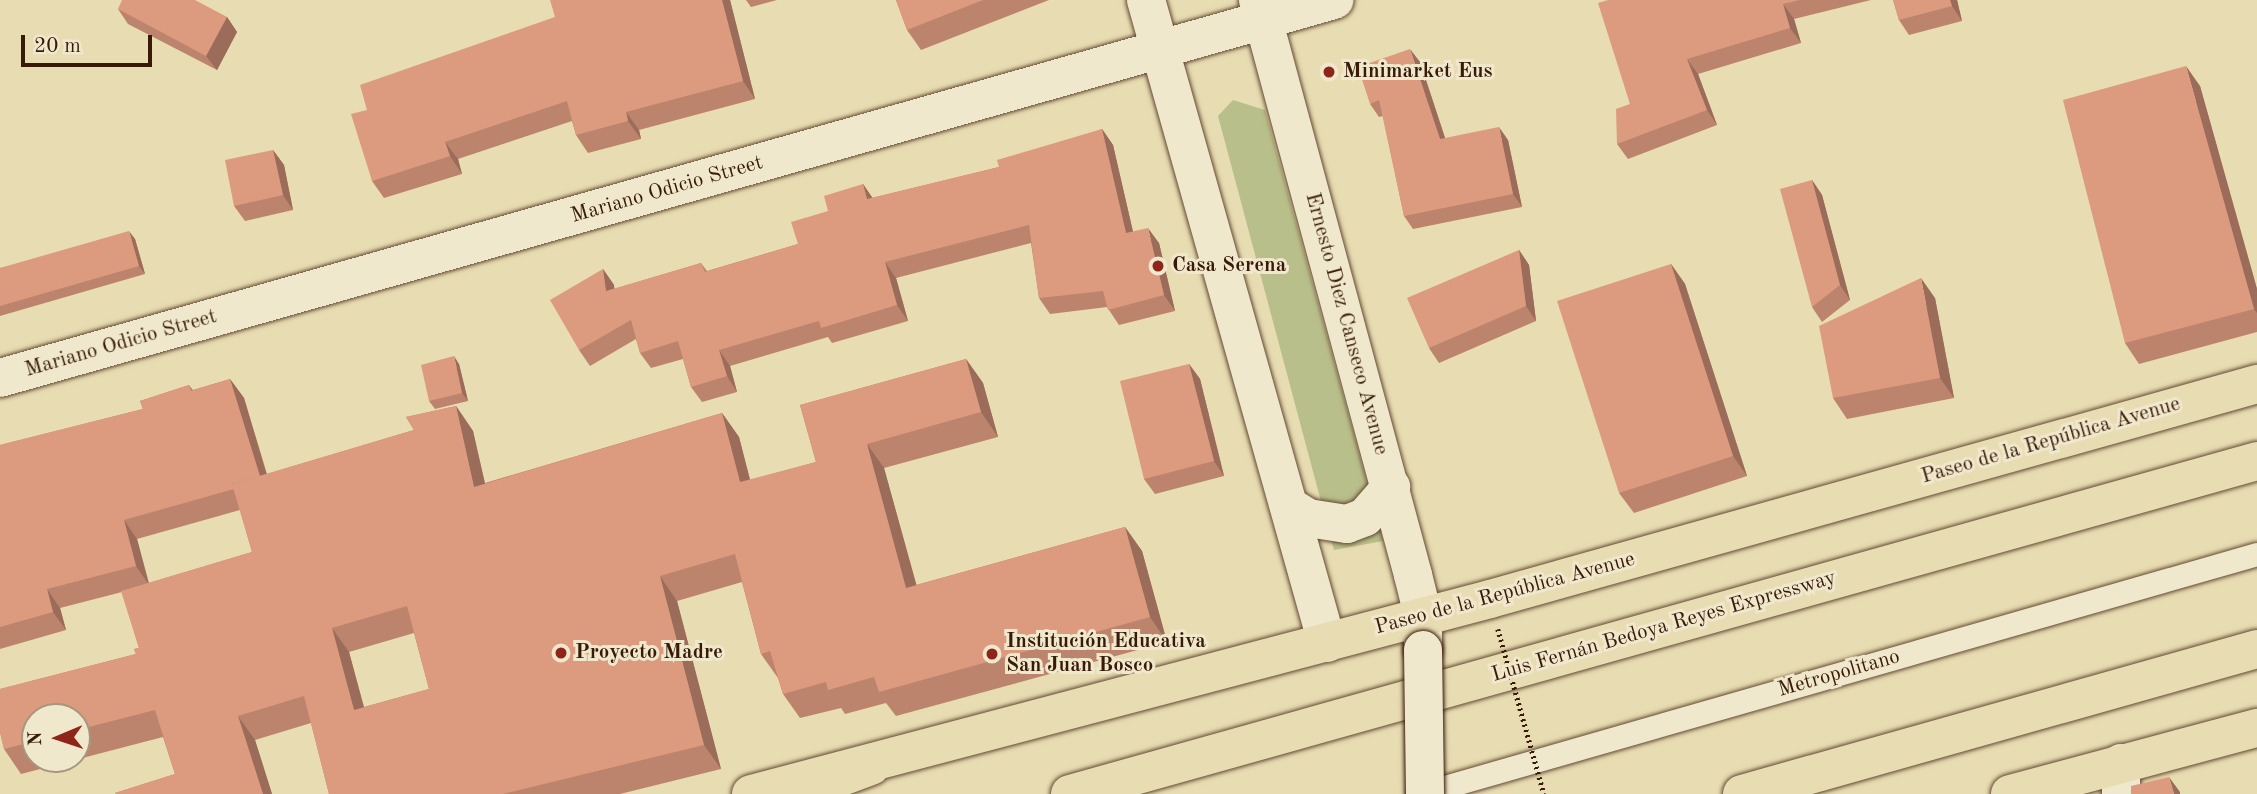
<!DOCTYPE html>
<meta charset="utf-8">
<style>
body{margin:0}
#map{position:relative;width:2257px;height:794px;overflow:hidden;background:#e8dcb2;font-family:"Old Standard TT",serif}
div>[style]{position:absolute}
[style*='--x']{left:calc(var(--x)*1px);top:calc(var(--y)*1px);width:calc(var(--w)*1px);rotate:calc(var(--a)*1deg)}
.green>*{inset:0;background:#b9bf8a}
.roads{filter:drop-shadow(0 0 2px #634a32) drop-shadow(0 0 2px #634a32)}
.lane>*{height:23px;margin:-11.5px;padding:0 11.5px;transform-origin:11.5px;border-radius:11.5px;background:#f0e8cd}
.street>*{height:38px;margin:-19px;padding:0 19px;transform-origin:19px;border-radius:19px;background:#f0e8cd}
.secondary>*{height:38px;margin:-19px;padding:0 19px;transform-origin:19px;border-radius:19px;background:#f0e8cd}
.primary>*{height:38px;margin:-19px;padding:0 19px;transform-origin:19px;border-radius:19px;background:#e8dcb2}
.highway>*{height:38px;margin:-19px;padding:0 19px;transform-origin:19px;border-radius:19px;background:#e8dcb2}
.path-bridge>*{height:4.5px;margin-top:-2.25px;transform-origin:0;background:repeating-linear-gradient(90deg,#371a08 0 2px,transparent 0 5.5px)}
.bridges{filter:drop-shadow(0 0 2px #371a08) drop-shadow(0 0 2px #371a08)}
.secondary-bridge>*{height:38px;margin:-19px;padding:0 19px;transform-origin:19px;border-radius:19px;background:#f0e8cd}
.wall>*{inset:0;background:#bd846d}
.shaded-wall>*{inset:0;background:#9a6c59}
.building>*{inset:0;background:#dc9a7f}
.dots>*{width:19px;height:19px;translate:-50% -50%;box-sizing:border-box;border:4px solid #f0e8cd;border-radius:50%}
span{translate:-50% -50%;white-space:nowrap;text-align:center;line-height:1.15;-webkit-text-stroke:6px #f0e8cd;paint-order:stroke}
.poi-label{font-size:21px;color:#371a08;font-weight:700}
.left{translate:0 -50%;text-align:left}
.street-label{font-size:21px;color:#371a08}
.north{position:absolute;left:21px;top:703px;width:70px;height:70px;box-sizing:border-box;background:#f0e8cd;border:2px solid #a6967e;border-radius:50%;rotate:268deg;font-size:19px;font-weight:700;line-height:28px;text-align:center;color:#371a08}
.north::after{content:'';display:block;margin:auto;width:24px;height:32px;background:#8f2418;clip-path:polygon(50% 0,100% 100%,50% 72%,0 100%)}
.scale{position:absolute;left:21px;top:35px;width:131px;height:32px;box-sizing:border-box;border:4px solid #371a08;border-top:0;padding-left:9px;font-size:21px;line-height:24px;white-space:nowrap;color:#371a08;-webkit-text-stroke:5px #f0e8cd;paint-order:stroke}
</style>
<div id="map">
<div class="green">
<div style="clip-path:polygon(1233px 100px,1265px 110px,1383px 541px,1334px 550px,1218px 116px)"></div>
</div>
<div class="roads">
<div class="lane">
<div style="--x:1420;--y:794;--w:871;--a:-16"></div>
</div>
<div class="street">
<div style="--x:0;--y:378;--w:1387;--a:-15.82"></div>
<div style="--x:2121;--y:794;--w:31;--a:-90"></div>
</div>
<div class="secondary">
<div style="--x:1146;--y:0;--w:668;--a:74.28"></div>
<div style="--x:1258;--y:0;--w:596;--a:74.91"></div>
<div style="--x:1413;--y:575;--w:41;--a:76"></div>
<div style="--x:1423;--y:615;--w:33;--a:90"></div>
<div style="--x:1289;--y:506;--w:22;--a:32"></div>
<div style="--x:1308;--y:518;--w:39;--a:9"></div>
<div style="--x:1347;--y:524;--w:19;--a:-21"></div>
<div style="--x:1365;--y:517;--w:40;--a:-49"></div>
</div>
<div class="primary">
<div style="--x:751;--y:794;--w:764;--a:-14.78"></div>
<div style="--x:1490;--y:599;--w:797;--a:-15.66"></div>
<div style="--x:2010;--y:794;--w:256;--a:-15"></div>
</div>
<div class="highway">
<div style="--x:796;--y:794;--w:80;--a:-20.5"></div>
<div style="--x:1070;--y:794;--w:1233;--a:-15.67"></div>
<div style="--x:1742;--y:794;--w:535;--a:-15.72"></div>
</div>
</div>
<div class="path-bridge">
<div style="--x:1498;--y:629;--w:171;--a:74.4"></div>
</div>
<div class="bridges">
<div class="secondary-bridge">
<div style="--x:1423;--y:650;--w:144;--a:89.2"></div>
</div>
</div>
<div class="wall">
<div style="clip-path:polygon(730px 0,755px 99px,639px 130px,641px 139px,588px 153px,576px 135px,572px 121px,458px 159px,462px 174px,384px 198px,372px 181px,367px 110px,555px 17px)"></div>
<div style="clip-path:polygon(746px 0,777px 0,751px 7px)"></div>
<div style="clip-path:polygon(896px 0,1049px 0,921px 50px,907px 30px)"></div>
<div style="clip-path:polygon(1608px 0,1871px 0,1794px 19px,1801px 43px,1698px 74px,1717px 125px,1628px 159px,1617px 144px,1630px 104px)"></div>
<div style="clip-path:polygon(1893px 0,1957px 0,1962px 21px,1909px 35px,1899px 20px)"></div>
<div style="clip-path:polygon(118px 9px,227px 17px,237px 32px,217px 70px,128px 24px)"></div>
<div style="clip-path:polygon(1420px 62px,1445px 138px,1508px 140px,1522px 207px,1413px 229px,1404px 216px,1383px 116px,1379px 117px,1370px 104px)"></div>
<div style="clip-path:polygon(2200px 86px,2257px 289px,2257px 332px,2139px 364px,2125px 343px)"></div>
<div style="clip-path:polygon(1102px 129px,1113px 145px,1133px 232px,1159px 243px,1175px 311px,1119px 325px,1107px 307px,1050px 314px,1039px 298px,1031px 243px,896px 278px,908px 321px,832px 343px,828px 337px,730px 366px,737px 392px,702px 402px,691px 387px,683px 359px,651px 368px,640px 353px,636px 339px,590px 366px,579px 350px,603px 269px,614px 285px,614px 289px,701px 263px,707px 271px,798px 244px,828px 211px,863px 184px,872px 198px,999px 167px)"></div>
<div style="clip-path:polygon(273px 150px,284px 165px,293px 210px,245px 221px,234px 206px)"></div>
<div style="clip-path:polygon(1812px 180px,1822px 195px,1850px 300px,1822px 322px,1812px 307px)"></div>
<div style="clip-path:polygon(135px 239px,145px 274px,0 316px,0 268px)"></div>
<div style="clip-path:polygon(1519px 250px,1529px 265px,1536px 321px,1439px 363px,1429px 348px)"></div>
<div style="clip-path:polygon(1671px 264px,1685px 284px,1747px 476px,1634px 513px,1619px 493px)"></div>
<div style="clip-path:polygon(1935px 298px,1954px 398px,1847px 419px,1833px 398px)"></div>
<div style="clip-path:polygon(evenodd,966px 359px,983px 383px,998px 437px,884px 468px,916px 585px,1125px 527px,1142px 551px,1167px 642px,896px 716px,886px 703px,845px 714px,841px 708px,800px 718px,783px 694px,778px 678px,761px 654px,742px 582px,677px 601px,721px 769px,620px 794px,329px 794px,311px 723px,255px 740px,272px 794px,116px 794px,115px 793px,175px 774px,163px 737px,21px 774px,4px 749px,0 732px,0 689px,136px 654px,134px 649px,139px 648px,122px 592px,60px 608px,66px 630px,0 649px,0 445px,143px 409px,140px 401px,189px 385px,193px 390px,230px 379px,244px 398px,267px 474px,414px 430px,406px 417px,456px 406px,473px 431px,485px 483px,722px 413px,739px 437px,750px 480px,816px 462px,800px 405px,966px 359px,240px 510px,252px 552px,149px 583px,137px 539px,240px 510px,966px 359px,414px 633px,429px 689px,364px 707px,349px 652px,414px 633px,966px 359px,35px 717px,77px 717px,77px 759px,35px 759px,35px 717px)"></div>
<div style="clip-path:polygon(459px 364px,468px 401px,435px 409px,429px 401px)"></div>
<div style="clip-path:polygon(1189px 364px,1200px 379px,1224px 476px,1155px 494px,1144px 479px)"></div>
</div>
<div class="shaded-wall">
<div style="clip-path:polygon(722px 0,730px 0,755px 99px,743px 81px)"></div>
<div style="clip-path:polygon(1950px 0,1957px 0,1962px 21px,1952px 6px)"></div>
<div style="clip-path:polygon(1783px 4px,1794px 19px,1801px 43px,1790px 28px)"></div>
<div style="clip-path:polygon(227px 17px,237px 32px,217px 70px,206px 56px)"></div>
<div style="clip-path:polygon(1410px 49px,1420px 62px,1450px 153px,1440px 139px)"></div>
<div style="clip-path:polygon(1687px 59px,1698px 74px,1717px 125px,1707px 110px)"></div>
<div style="clip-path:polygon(2186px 66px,2200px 86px,2257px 289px,2257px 313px,2254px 309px)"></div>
<div style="clip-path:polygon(626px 112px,639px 130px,641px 139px,628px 121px)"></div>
<div style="clip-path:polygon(1499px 127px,1508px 140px,1522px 207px,1513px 194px)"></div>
<div style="clip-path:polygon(1102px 129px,1113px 145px,1137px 249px,1126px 233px)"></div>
<div style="clip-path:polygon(445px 142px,458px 159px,462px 174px,450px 156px)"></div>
<div style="clip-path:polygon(273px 150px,284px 165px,293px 210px,283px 195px)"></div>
<div style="clip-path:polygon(1812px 180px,1822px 195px,1850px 300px,1840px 285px)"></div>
<div style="clip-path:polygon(863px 184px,874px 200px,867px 199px)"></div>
<div style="clip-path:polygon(1148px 228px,1159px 243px,1175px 311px,1164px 295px)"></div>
<div style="clip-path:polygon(129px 231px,135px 239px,145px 274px,139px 266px)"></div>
<div style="clip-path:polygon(1519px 250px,1529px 265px,1536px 321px,1526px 306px)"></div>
<div style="clip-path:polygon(885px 262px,896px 278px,908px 321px,897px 305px)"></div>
<div style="clip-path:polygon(1671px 264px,1685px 284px,1747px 476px,1733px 456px)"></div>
<div style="clip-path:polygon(603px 269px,614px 285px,617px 307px,606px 291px)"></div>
<div style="clip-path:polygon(1921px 278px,1935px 298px,1954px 398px,1940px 378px)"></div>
<div style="clip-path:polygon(719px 350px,730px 366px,737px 392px,727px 376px)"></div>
<div style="clip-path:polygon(454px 356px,459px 364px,468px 401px,462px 393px)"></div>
<div style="clip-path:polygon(966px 359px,983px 383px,998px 437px,981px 412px)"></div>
<div style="clip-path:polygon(1189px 364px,1200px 379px,1224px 476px,1214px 461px)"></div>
<div style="clip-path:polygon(230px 379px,244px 398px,274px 500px,261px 481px)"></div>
<div style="clip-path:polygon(456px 406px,473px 431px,491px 511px,474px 487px)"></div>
<div style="clip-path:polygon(722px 413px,739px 437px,757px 507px,740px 482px)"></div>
<div style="clip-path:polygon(867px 444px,884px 468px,924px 612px,906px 588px)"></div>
<div style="clip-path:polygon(124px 520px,137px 539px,149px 585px,136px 566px)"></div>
<div style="clip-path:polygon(1125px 527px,1142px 551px,1167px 642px,1150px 617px)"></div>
<div style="clip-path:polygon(660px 576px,677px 601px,721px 769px,704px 745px)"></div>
<div style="clip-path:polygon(47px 589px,60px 608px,66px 630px,53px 612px)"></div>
<div style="clip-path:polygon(332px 628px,349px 652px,371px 734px,354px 710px)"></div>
<div style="clip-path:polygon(238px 716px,255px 740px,272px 794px,263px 794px)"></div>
<div style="clip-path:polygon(2169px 777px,2180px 792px,2180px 794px,2174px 794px)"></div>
</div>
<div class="building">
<div style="clip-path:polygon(122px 0,195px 0,227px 17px,206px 56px,118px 9px)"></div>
<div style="clip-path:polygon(550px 0,722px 0,743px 81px,626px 112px,628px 121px,576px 135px,567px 101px,445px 142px,450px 156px,372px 181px,351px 114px,367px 110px,360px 85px,555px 17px)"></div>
<div style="clip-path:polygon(896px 0,983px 0,907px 30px)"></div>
<div style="clip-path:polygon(1608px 0,1800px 0,1783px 4px,1790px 28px,1687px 59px,1707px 110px,1617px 144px,1616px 109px,1630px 104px,1598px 3px)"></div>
<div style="clip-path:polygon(1893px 0,1950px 0,1952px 6px,1899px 20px)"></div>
<div style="clip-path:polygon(1410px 49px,1440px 139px,1499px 127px,1513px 194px,1404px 216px,1379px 100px,1370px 104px,1358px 67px)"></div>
<div style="clip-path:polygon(2186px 66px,2254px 309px,2125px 343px,2063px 100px)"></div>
<div style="clip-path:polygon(1102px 129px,1126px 233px,1148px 228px,1164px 295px,1108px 310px,1103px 291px,1039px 298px,1029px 225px,885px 262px,897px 305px,821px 328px,819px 321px,719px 350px,727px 376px,691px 387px,678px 341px,640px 353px,631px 320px,579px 350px,550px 300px,603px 269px,606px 291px,701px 263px,705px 272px,798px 244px,791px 222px,828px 211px,824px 196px,863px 184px,867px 199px,999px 167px,997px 160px)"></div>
<div style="clip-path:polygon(273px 150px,283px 195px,234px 206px,225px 160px)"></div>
<div style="clip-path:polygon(1812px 180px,1840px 285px,1812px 307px,1780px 189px)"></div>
<div style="clip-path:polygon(129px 231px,139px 266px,0 306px,0 268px)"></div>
<div style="clip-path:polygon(1519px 250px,1526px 306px,1429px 348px,1407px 298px)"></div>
<div style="clip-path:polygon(1671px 264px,1733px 456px,1619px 493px,1557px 301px)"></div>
<div style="clip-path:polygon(1921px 278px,1940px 378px,1833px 398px,1819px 326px)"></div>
<div style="clip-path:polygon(454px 356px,462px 393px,429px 401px,421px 365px)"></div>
<div style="clip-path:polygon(evenodd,966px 359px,981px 412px,867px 444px,906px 588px,1125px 527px,1150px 617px,879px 692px,874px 677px,828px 690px,826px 682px,783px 694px,770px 651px,761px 654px,735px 554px,660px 576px,704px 745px,503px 794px,329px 794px,304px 696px,238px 716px,263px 794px,116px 794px,115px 793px,175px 774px,155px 710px,77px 730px,77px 717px,35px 717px,35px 741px,4px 749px,0 732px,0 689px,136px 654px,134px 649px,139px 648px,121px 591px,252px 552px,232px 484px,414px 430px,406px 417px,456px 406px,474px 487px,722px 413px,740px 482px,816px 462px,800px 405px,966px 359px,407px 606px,429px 689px,354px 710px,332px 628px,407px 606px)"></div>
<div style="clip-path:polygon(1189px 364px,1214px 461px,1144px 479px,1120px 381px)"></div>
<div style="clip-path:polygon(230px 379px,260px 476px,232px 484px,234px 489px,124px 520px,136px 566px,47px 589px,53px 612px,0 627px,0 445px,143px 409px,140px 401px,189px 385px,191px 391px)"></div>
<div style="clip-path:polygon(2169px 777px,2174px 794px,2131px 794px,2131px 786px)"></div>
</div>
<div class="dots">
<div style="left:1329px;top:72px;background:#8f2418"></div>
<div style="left:1158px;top:266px;background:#8f2418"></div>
<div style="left:561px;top:653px;background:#8f2418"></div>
<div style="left:992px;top:654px;background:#8f2418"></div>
</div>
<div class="poi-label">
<span class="left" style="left:1343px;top:72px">Minimarket Eus</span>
<span class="left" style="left:1172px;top:266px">Casa Serena</span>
<span class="left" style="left:1006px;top:654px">Institución Educativa<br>San Juan Bosco</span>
<span class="left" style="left:575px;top:653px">Proyecto Madre</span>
</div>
<div class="street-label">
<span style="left:667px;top:190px;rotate:-16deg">Mariano Odicio Street</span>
<span style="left:1346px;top:324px;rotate:75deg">Ernesto Diez Canseco Avenue</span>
<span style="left:121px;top:344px;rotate:-16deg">Mariano Odicio Street</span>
<span style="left:2051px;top:441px;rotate:-16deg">Paseo de la República Avenue</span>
<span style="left:1505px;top:594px;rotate:-15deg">Paseo de la República Avenue</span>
<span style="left:1664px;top:627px;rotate:-16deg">Luis Fernán Bedoya Reyes Expressway</span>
<span style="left:1839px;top:674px;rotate:-16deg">Metropolitano</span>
</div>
<div class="north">N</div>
<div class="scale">20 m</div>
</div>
